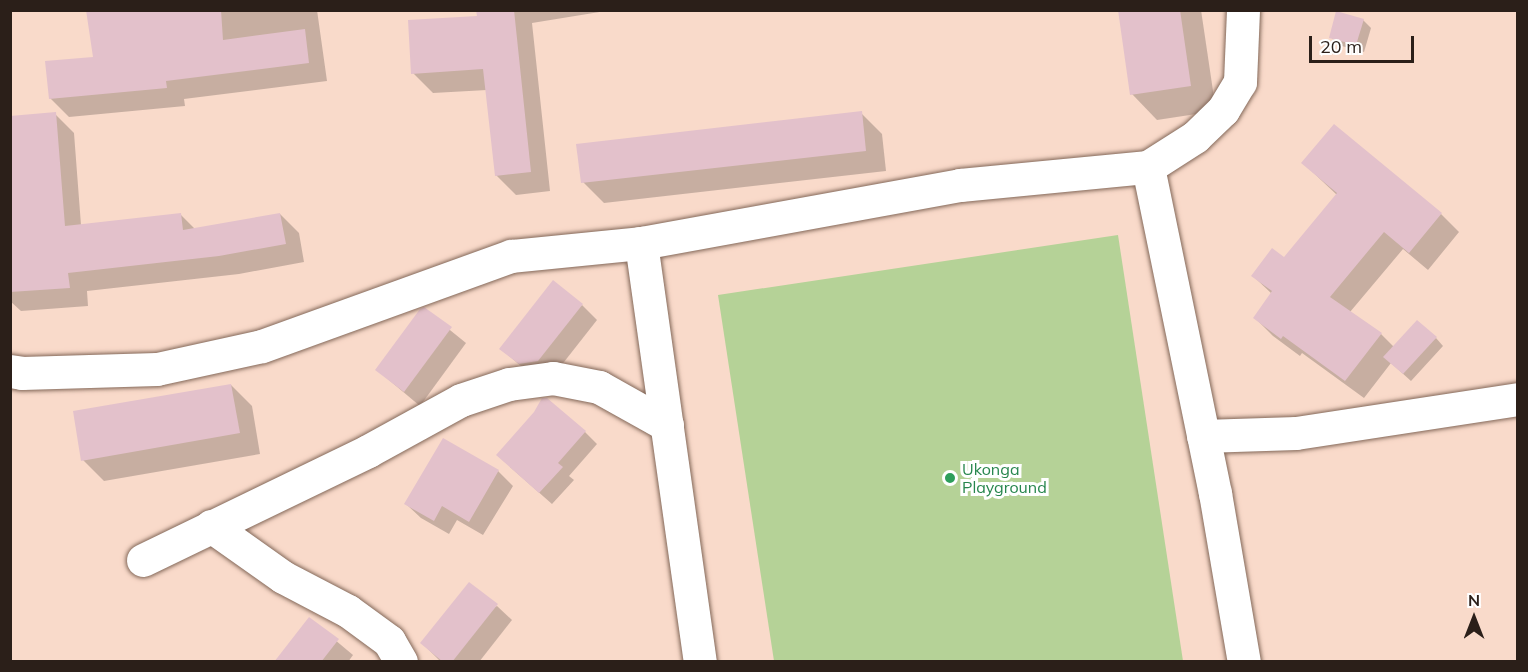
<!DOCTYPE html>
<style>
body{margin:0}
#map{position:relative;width:1528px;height:672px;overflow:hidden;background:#f9daca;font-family:Mulish,sans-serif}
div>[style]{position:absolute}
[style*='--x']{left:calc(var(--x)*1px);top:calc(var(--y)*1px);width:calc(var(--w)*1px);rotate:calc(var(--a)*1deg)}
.green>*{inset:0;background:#b5d297}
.shadow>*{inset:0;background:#0003}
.building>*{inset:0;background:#e3c1cb}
.roads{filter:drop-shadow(0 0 2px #836859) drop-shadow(0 0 2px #836859)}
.street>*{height:33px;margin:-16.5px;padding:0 16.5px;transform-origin:16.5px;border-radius:16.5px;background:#fff}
.dots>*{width:16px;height:16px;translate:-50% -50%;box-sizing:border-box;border:3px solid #fff;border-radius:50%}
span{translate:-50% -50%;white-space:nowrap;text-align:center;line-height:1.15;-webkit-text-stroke:6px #fff;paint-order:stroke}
.leisure-label{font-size:16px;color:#27864d}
.left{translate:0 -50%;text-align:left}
.frame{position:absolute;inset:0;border:12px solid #2b1f19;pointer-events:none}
.north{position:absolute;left:1444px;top:588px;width:60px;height:60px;-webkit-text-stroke:4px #fff;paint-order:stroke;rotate:0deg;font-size:16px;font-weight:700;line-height:24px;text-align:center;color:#2b1f19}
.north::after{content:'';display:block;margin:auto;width:21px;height:27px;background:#2b1f19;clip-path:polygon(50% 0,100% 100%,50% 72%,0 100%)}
.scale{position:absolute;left:1309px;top:36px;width:105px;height:27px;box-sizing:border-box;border:3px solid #2b1f19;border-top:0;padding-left:8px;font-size:18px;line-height:21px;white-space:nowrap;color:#2b1f19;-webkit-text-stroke:4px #fff;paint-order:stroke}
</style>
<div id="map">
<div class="green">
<div style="clip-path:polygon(1118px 235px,1183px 661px,774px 661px,718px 295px)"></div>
</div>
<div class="shadow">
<div style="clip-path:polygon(87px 10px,317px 10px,327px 81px,184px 99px,185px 106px,69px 117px,50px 98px,95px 58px)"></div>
<div style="clip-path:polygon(478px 10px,612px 10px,532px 23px,550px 191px,516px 195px,496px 175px,487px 90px,433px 93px,413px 73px,478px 18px)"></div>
<div style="clip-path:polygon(1120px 10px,1201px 10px,1216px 111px,1157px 120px,1132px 94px)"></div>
<div style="clip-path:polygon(1363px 20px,1371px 28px,1364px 52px,1338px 45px,1331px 37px)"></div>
<div style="clip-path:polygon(861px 113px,882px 134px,886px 171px,604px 203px,583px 182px)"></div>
<div style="clip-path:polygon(55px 114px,74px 133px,81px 225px,180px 214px,195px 229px,280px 214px,299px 233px,304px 262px,239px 274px,87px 291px,88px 306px,21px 311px,10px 301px,10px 117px)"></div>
<div style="clip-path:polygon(1303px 163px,1441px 214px,1459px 232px,1428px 270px,1403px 249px,1350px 312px,1381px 334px,1394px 347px,1436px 338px,1443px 346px,1411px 381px,1391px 363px,1364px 398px,1302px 353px,1300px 356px,1273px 336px,1255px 318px,1272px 294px,1253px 276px,1284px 259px,1337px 195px)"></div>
<div style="clip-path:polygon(582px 305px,597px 320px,553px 376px,535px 378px,501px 349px)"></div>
<div style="clip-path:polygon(424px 309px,466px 343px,420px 406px,377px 370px)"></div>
<div style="clip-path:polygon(231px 385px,252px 406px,260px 454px,104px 481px,83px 460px)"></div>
<div style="clip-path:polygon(535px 412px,585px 432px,597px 444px,569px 476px,574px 480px,552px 504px,510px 467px)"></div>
<div style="clip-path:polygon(443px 440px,498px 471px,513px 486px,483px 535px,457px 520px,449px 534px,421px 518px,406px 504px)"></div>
<div style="clip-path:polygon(497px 606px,512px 620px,479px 662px,441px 662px,422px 643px)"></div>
<div style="clip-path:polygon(310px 619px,353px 655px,348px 662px,276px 662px)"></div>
</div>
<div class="building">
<div style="clip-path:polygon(86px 10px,221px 10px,223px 40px,305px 29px,309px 63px,166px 81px,167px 88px,49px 99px,45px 61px,93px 57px)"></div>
<div style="clip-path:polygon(476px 10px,514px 10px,531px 172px,495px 176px,483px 69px,411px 74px,408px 20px,477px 16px)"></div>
<div style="clip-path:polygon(1118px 10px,1180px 10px,1191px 86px,1130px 95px)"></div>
<div style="clip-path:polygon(1336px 11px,1364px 19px,1356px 45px,1329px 38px)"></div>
<div style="clip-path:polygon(862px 111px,866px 151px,581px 183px,576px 144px)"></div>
<div style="clip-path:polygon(56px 112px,65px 226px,181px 213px,183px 230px,280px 213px,286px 244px,219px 256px,68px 273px,70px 288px,10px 292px,10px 116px)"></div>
<div style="clip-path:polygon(1334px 124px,1442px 213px,1409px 253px,1384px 232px,1330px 297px,1382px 333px,1345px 381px,1283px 336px,1281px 339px,1253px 318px,1272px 291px,1251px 276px,1272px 248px,1284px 257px,1337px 193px,1301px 163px)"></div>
<div style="clip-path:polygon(553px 280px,583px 304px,538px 361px,519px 364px,499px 349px)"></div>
<div style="clip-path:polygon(424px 307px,452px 327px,404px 392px,375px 370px,420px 309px)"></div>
<div style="clip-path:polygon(1417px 320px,1437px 337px,1403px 374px,1383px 357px)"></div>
<div style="clip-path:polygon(231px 384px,240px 433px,81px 461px,73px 411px)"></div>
<div style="clip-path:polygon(542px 398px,547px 398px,586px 431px,558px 463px,563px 467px,539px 493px,496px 455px,534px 412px)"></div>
<div style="clip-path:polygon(443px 438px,499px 470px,469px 522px,442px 506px,434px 521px,404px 504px)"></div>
<div style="clip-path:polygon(469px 582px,498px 604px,452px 662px,443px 662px,420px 643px)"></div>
<div style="clip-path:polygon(309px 617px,339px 639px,321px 662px,274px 662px)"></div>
</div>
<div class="roads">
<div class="street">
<div style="--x:1148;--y:167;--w:333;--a:78.4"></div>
<div style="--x:1215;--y:493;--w:171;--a:80.3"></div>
<div style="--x:641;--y:243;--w:423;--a:82"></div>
<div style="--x:10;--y:371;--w:12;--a:9"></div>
<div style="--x:22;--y:373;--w:135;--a:-1.7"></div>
<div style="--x:157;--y:369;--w:107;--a:-12.4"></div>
<div style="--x:262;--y:346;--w:265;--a:-19.9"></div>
<div style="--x:511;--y:256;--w:131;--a:-5.7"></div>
<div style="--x:641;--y:243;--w:324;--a:-10.3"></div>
<div style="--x:960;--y:185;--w:189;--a:-5.5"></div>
<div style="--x:1148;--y:167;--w:56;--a:-32.6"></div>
<div style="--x:1195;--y:137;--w:39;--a:-44"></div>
<div style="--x:1223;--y:110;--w:33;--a:-59"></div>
<div style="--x:1240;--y:82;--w:72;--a:-87.6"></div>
<div style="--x:1203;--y:436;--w:93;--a:-1.8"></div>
<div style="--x:1296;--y:433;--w:225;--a:-8.7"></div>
<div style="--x:211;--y:526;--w:88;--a:35.3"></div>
<div style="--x:283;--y:577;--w:73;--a:27.6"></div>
<div style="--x:348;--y:611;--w:51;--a:36.2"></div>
<div style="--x:389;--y:641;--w:24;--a:60"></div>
<div style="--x:143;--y:560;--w:250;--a:-25.8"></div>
<div style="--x:368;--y:451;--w:106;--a:-28.7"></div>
<div style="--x:461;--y:400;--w:51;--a:-18.4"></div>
<div style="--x:509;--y:384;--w:44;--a:-7.8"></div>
<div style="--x:553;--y:378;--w:47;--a:11.1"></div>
<div style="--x:599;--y:387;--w:78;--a:29.2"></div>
</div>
</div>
<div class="dots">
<div style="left:950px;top:478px;background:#2e9e5b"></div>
</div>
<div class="leisure-label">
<span class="left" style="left:962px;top:478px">Ukonga<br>Playground</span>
</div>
<div class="frame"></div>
<div class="north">N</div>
<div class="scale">20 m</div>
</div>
